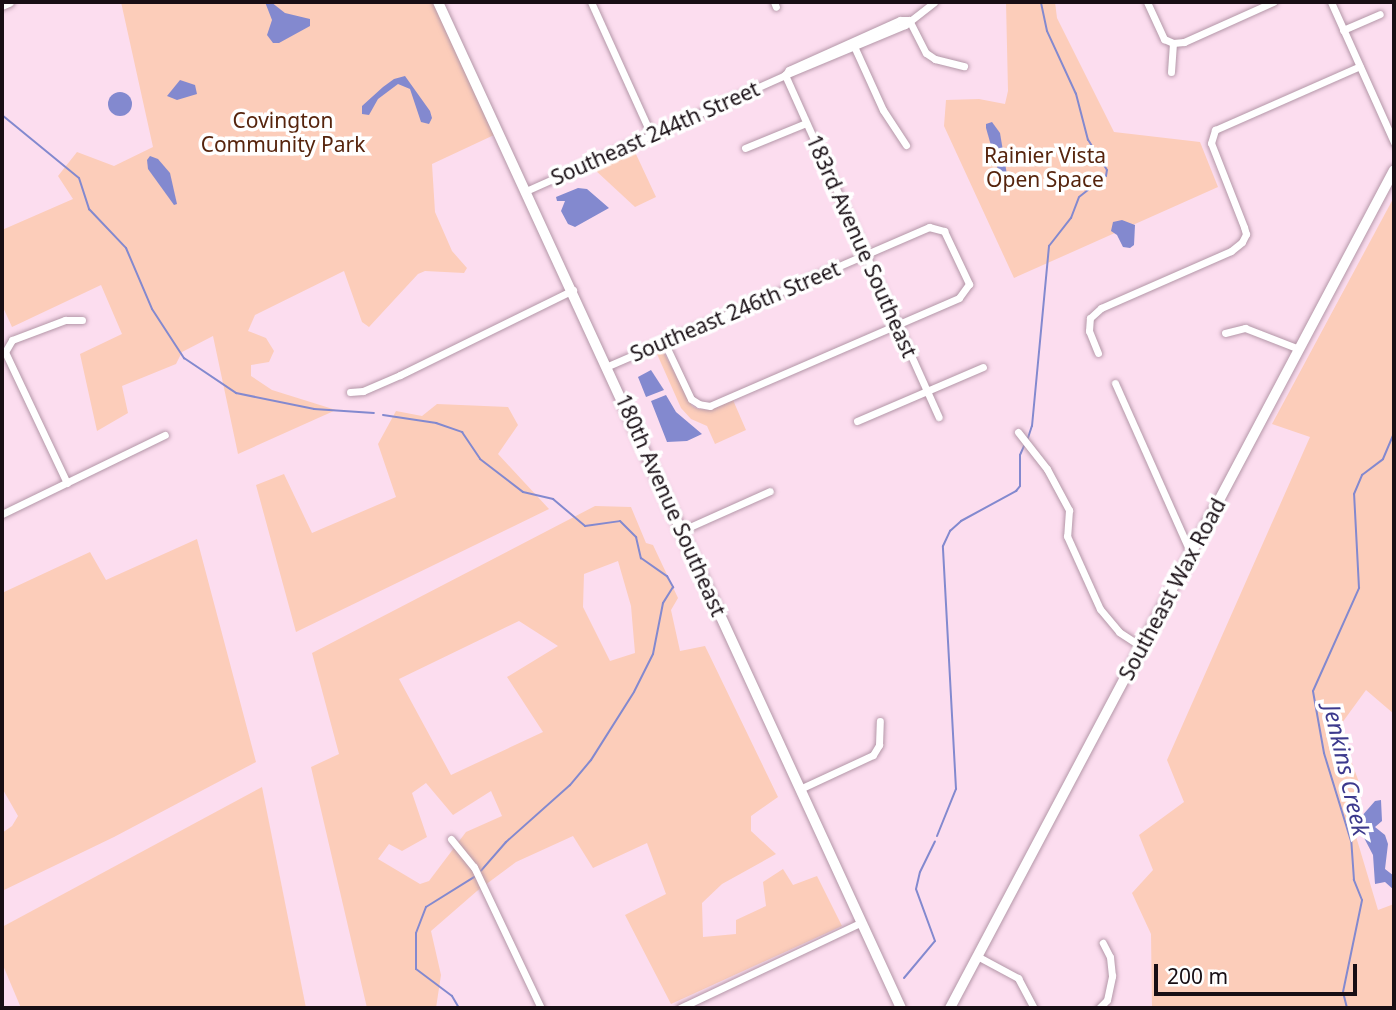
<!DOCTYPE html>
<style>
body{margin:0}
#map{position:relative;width:1396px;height:1010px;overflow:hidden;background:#fcddef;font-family:"Noto Sans",sans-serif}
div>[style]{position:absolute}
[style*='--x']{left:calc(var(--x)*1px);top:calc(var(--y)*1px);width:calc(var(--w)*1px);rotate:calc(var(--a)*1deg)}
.green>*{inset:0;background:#fccdba}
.water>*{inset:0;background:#8389cf}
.round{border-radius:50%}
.stream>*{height:2px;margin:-1px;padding:0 1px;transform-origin:1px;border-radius:1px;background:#8389cf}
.roads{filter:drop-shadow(0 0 2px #b497a8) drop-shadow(0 0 2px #b497a8)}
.street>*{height:7px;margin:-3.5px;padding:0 3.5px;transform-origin:3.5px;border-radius:3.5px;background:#fff}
.secondary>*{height:10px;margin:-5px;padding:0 5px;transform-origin:5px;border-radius:5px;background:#fff}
span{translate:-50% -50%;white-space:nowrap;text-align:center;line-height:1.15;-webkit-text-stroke:7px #fff;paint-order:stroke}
.park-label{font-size:21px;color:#56240d}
.street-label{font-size:21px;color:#180e14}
.water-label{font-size:23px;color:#3c398d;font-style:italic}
.frame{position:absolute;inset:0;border:4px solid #180e14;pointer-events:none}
.scale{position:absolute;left:1154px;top:964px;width:203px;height:32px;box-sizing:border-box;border:4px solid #180e14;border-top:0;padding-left:9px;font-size:21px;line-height:24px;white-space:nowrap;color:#180e14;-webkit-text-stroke:5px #fff;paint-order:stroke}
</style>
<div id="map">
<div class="green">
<div style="clip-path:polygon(121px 2px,433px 2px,494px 135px,432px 164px,435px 212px,452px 251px,467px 268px,464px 273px,425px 271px,418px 274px,369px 327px,362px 322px,344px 271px,255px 315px,248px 331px,266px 338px,274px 351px,269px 362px,251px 365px,251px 376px,272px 390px,336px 410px,238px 454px,213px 336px,182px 352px,176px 364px,122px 386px,128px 413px,97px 431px,80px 354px,122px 334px,101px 285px,12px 327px,2px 305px,2px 230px,73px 199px,58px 176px,77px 152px,114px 166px,153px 147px)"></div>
<div style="clip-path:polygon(1006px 2px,1055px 2px,1057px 18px,1114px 132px,1200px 142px,1218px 187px,1014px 278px,944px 126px,946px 100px,979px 99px,1005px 104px,1008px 91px)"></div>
<div style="clip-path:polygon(635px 152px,656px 197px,635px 207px,594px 169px)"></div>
<div style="clip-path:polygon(1394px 197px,1394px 714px,1366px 690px,1339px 727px,1361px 788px,1352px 823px,1378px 910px,1394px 904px,1394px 1008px,1152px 1008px,1151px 934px,1132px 893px,1153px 870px,1139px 835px,1184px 802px,1167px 760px,1310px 437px,1272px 424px)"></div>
<div style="clip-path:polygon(663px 351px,692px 406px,698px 409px,711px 410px,733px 400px,746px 430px,715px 444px,707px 426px,691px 419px,681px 408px,657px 354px)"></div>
<div style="clip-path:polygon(437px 404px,508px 407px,518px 425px,498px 454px,549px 509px,296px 632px,256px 485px,284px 474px,312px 533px,396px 497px,378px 444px,396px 411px,422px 416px)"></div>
<div style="clip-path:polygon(evenodd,595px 506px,631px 507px,646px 543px,653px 545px,678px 598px,671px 610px,680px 651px,705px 646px,778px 797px,751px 816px,751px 831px,776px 854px,722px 884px,702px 903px,703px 937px,736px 934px,736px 920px,766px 906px,763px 882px,783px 869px,793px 885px,817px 876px,842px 926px,671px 1004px,625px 915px,666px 894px,647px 843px,593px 868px,573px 836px,516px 862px,477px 891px,431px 931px,441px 975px,436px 1008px,367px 1008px,311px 767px,339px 754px,312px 653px,595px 506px,618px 561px,631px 606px,635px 653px,610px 661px,583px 607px,584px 574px,618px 561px,595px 506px,519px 621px,558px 646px,507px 677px,543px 732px,451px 775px,399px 679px,519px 621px,595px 506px,426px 783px,453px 815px,491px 791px,502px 816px,466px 832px,429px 881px,420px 884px,378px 859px,389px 844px,402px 851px,427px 837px,412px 793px,426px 783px)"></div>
<div style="clip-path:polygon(197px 539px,256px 762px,114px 837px,2px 891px,2px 833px,12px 826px,18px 816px,2px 788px,2px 593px,90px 552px,106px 580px)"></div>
<div style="clip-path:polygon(262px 787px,306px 1008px,21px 1008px,2px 963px,2px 927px)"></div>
</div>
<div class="water">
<div style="clip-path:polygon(265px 2px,271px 2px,285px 13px,310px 19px,310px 26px,279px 43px,273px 43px,267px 35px,272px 20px)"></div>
<div style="clip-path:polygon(405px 76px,430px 111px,432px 118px,429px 124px,421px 122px,410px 89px,398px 84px,378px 99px,369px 115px,362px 114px,362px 106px,383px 87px,394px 79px)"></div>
<div style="clip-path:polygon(180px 80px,195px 85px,197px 94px,177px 100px,167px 96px)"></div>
<div class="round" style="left:108px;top:92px;width:24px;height:24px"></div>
<div style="clip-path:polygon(992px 122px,1000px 133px,1007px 175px,1004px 191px,986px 128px,986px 124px)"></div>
<div style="clip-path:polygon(150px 156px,158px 159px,170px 173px,177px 204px,174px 205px,148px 169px,147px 160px)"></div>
<div style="clip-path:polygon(578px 188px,587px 189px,609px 208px,575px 227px,568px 224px,561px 211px,565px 201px,557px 201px,556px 197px)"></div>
<div style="clip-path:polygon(1122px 220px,1135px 225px,1134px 245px,1130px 248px,1123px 247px,1117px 235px,1111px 231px,1113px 222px)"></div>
<div style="clip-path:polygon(651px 370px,664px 390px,646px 397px,638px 377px)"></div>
<div style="clip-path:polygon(666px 395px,676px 412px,702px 434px,687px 441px,667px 442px,651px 401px)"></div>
<div style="clip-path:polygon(1381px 800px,1382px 821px,1375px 827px,1385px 835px,1388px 844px,1385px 869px,1394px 876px,1394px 890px,1385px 882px,1375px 884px,1373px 855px,1361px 832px,1361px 817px,1375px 801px)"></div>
</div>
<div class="stream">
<div style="--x:2;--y:115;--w:99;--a:39.3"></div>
<div style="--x:79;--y:178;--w:33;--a:72"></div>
<div style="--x:89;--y:209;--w:54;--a:46.5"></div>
<div style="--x:126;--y:248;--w:66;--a:66.9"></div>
<div style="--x:152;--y:309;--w:59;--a:56.9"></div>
<div style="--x:184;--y:358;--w:63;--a:33.9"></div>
<div style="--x:236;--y:393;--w:80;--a:11.6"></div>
<div style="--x:314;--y:409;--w:60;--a:3.8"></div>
<div style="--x:383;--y:415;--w:54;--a:8.6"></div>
<div style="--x:436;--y:423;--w:28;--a:19"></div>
<div style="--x:462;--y:432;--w:32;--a:56"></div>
<div style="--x:480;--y:459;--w:54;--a:37.5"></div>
<div style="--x:523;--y:492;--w:31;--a:13"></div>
<div style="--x:553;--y:499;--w:42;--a:40.2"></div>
<div style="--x:585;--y:526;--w:35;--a:-8"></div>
<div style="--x:620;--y:521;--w:23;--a:45"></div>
<div style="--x:636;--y:537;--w:22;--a:77"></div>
<div style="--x:641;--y:558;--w:32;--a:35"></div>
<div style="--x:667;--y:576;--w:13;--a:61"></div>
<div style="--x:673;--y:587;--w:19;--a:122"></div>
<div style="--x:663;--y:603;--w:52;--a:101.1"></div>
<div style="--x:653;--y:654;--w:42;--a:116.6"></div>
<div style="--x:634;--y:692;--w:80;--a:122.3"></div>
<div style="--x:591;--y:760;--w:33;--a:130"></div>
<div style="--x:570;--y:785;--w:86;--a:138.3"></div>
<div style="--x:506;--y:842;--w:38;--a:131"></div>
<div style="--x:1027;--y:441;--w:16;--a:-72"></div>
<div style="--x:1032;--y:426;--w:181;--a:-84.6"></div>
<div style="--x:1049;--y:246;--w:36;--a:-52"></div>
<div style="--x:1071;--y:218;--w:22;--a:-69"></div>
<div style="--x:1079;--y:197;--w:34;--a:-38"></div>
<div style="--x:1106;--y:176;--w:6;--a:-81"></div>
<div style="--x:1107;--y:170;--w:36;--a:-122"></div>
<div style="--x:1088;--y:140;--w:48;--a:-104.6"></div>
<div style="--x:1076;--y:94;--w:69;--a:-114.7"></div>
<div style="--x:1047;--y:31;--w:30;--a:-102"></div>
<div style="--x:937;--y:836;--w:51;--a:-68"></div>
<div style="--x:956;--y:789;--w:243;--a:-93.1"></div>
<div style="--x:943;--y:546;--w:17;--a:-65"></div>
<div style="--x:950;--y:531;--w:15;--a:-42"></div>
<div style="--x:961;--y:521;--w:63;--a:-28.6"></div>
<div style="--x:1016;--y:491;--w:6;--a:-51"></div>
<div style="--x:1020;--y:486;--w:31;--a:-90"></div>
<div style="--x:1020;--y:455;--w:10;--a:-66"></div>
<div style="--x:904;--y:978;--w:48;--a:-50"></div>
<div style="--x:935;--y:941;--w:55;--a:-110.1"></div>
<div style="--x:916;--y:889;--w:17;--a:-77"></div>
<div style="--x:920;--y:872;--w:34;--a:-64"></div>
<div style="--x:459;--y:1008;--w:14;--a:-120"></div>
<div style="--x:452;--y:996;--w:45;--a:-143.1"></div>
<div style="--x:416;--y:969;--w:36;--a:-90"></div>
<div style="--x:416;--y:933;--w:28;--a:-69"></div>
<div style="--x:426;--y:907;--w:57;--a:-32"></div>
<div style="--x:1347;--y:1008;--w:16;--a:-104"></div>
<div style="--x:1343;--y:992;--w:94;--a:-78.3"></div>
<div style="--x:1362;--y:900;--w:22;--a:-112"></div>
<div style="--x:1354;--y:880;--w:39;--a:-94"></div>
<div style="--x:1351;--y:841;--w:92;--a:-107.1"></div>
<div style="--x:1324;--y:753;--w:63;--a:-100.1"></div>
<div style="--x:1313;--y:691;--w:113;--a:-65.9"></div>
<div style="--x:1359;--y:588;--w:94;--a:-93"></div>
<div style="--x:1354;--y:494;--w:21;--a:-67"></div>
<div style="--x:1362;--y:475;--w:26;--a:-37"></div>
<div style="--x:1383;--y:459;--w:28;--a:-67"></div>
</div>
<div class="roads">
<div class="street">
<div style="--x:591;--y:2;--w:145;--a:65.6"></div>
<div style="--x:774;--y:2;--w:5;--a:68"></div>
<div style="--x:1147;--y:2;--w:41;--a:65.3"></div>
<div style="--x:1164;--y:39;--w:10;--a:24"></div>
<div style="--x:1173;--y:43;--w:29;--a:94"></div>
<div style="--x:1331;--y:2;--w:154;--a:65.8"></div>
<div style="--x:909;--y:20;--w:9;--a:180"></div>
<div style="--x:900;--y:20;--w:122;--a:155.8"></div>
<div style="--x:789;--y:70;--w:6;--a:129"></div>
<div style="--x:785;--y:75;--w:130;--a:-22.6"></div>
<div style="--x:905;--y:25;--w:37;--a:-38"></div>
<div style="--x:909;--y:20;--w:37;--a:63"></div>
<div style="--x:926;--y:53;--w:11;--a:34"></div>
<div style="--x:935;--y:59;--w:30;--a:14"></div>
<div style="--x:1343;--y:30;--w:40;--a:-23.4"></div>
<div style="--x:1173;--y:43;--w:11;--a:-5"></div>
<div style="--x:1184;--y:42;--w:98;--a:-24.2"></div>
<div style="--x:853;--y:44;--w:72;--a:65.6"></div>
<div style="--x:883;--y:110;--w:42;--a:56.7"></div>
<div style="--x:745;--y:148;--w:66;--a:-22.3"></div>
<div style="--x:526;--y:191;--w:284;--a:-24.1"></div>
<div style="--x:785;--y:75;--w:375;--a:65.8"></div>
<div style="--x:1225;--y:333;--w:21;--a:-14"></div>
<div style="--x:1245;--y:328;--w:58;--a:21.3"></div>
<div style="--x:1098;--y:353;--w:24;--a:-112"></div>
<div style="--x:1089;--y:331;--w:13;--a:-86"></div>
<div style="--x:1090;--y:318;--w:15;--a:-42"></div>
<div style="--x:1101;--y:308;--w:142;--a:-23.7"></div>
<div style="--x:1231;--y:251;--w:14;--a:-39"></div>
<div style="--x:1242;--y:242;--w:9;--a:-63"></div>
<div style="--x:1246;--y:234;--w:7;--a:-106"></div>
<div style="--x:1244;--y:227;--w:90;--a:-111.4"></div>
<div style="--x:1211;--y:143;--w:14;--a:-73"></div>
<div style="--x:1215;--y:130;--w:158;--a:-23.8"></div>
<div style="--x:608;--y:366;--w:350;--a:-23.4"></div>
<div style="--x:929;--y:227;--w:16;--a:15"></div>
<div style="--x:944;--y:231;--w:59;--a:64.7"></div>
<div style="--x:969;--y:284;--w:17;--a:126"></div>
<div style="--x:959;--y:298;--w:271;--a:156.6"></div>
<div style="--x:710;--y:406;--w:11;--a:-170"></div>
<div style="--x:699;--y:404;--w:9;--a:-148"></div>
<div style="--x:691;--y:399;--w:63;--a:-115.3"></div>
<div style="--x:1115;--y:383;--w:187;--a:66"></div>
<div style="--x:350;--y:392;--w:13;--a:-4"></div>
<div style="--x:363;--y:391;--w:40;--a:-23.4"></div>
<div style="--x:400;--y:375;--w:193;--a:-26.2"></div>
<div style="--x:857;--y:421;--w:137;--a:-23.2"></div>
<div style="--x:1018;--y:432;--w:47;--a:51.9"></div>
<div style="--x:1047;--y:469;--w:47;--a:61.8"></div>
<div style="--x:1069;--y:510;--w:26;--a:94"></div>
<div style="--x:1067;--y:536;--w:80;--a:65.7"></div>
<div style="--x:1100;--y:609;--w:30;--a:50"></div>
<div style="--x:1119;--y:632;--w:27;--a:33"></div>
<div style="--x:67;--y:483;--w:145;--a:-115.3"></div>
<div style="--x:5;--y:352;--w:14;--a:-60"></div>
<div style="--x:12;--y:340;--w:57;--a:-20.7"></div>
<div style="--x:65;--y:320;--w:17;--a:0"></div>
<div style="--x:2;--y:514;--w:181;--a:-25.9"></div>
<div style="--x:683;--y:530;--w:95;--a:-24.1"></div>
<div style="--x:802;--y:788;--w:78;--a:-24.9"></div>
<div style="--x:873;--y:755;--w:12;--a:-59"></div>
<div style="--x:879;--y:745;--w:24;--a:-88"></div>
<div style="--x:451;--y:839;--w:36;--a:51"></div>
<div style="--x:474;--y:867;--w:156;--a:64.6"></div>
<div style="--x:977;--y:956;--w:47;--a:28.2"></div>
<div style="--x:1018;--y:978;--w:34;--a:62"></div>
<div style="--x:680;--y:1008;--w:201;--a:-25.3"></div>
<div style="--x:1099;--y:1008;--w:11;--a:-45"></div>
<div style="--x:1107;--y:1000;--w:25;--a:-78"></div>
<div style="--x:1112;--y:976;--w:19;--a:-96"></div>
<div style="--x:1110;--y:957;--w:16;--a:-117"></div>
</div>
<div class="secondary">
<div style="--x:438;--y:2;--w:1107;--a:65.29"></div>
<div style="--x:2;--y:5;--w:8;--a:-23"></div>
<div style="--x:950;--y:1008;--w:948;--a:-62.08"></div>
</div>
</div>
<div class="park-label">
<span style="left:283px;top:132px">Covington<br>Community Park</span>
<span style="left:1045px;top:167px">Rainier Vista<br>Open Space</span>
</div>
<div class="street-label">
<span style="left:655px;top:133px;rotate:-24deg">Southeast 244th Street</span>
<span style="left:862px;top:246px;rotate:66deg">183rd Avenue Southeast</span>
<span style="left:735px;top:311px;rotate:-23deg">Southeast 246th Street</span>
<span style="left:671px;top:505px;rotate:66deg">180th Avenue Southeast</span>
<span style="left:1172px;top:589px;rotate:-62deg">Southeast Wax Road</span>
</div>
<div class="water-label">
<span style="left:1347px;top:770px;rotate:77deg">Jenkins Creek</span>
</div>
<div class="frame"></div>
<div class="scale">200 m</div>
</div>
